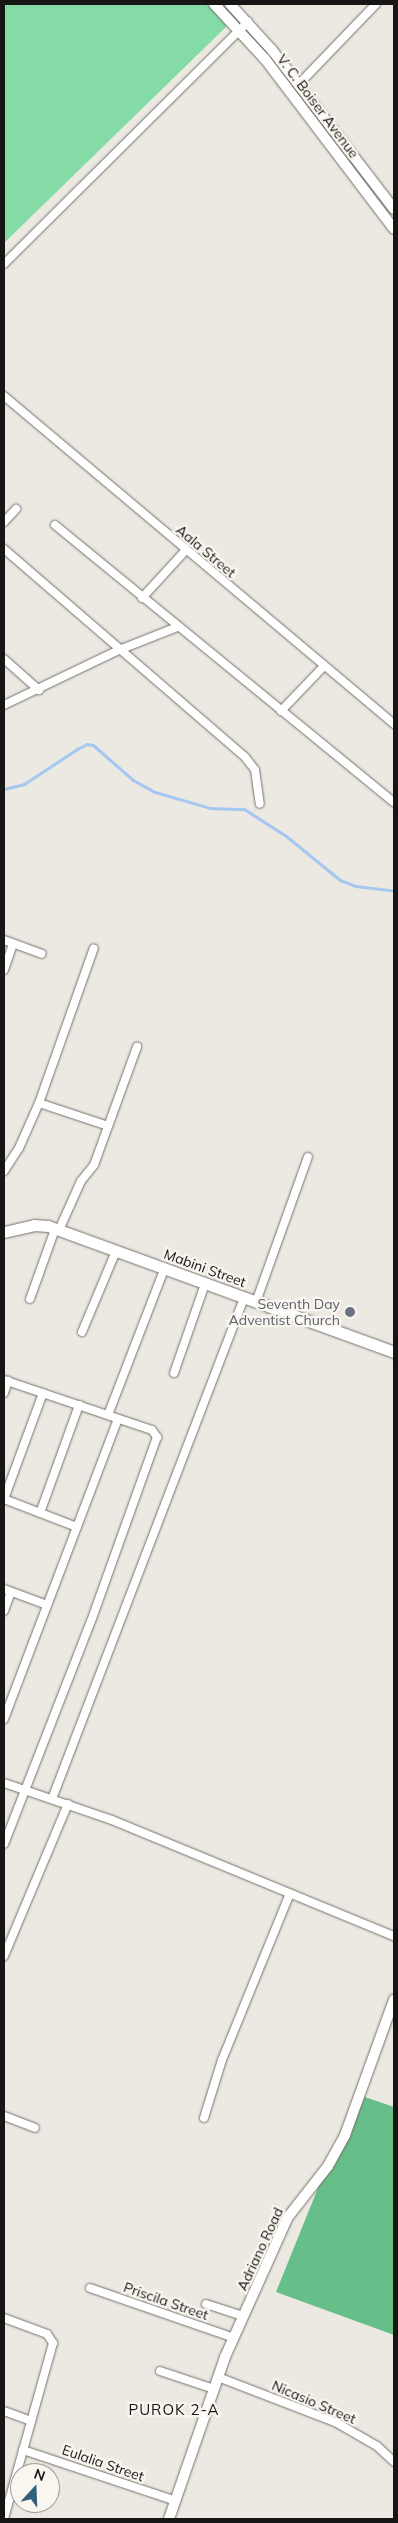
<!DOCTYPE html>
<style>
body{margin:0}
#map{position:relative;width:398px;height:2523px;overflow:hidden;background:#ece8e2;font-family:Mulish,sans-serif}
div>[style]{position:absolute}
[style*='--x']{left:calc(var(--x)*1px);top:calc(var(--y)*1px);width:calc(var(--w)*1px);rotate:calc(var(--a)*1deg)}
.green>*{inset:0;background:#85dba5}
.forest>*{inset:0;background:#66be88}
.stream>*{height:3px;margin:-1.5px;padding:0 1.5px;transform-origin:1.5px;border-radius:1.5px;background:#a5c8f1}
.roads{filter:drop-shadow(0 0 1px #74716b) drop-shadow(0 0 1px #74716b)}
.minor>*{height:8px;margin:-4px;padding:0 4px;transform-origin:4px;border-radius:4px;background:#fff}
.tertiary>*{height:10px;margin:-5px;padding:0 5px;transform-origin:5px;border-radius:5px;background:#fff}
.secondary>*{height:11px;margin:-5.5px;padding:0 5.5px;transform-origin:5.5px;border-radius:5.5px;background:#fff}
.dots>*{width:14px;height:14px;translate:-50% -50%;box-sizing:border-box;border:2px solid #f9f5ef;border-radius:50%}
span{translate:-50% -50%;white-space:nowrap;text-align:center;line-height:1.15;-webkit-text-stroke:4.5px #f9f5ef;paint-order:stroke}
.street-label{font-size:14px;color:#181614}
.worship-label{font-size:14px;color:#5b616d}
.right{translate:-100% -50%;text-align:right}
.neighbourhood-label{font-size:15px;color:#181614;letter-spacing:1px}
.frame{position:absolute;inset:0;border:5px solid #181614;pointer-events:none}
.north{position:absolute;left:10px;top:2463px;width:50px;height:50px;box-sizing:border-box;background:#f9f5ef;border:1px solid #9f9c97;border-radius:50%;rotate:20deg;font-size:14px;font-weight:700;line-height:20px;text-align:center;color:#181614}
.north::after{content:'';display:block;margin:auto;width:18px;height:22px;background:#2e5f7d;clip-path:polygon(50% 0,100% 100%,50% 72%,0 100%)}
</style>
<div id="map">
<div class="green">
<div style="clip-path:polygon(4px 4px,207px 4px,228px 25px,4px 243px)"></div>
</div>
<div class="forest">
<div style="clip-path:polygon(356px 2094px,394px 2107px,394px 2335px,276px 2292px)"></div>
</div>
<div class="stream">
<div style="--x:4;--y:789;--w:21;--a:-14"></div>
<div style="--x:24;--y:784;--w:64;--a:-33.4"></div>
<div style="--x:77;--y:749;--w:11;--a:-27"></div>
<div style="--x:87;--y:744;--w:6;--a:9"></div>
<div style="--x:93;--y:745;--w:53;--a:41.2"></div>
<div style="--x:133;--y:780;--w:25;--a:29"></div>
<div style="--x:155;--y:792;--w:57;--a:16.2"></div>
<div style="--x:210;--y:808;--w:34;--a:2"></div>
<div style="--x:244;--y:809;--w:50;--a:32.7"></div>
<div style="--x:286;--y:836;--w:70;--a:39.2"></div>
<div style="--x:340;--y:880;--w:17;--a:21"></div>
<div style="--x:356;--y:886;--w:38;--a:7"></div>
</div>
<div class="roads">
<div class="minor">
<div style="--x:299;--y:84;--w:111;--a:-46.1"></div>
<div style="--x:4;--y:264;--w:344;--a:-44.8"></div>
<div style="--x:4;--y:396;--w:510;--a:40.06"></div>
<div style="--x:4;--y:522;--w:18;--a:-47"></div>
<div style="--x:55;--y:525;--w:438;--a:39.3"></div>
<div style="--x:4;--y:549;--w:318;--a:40.8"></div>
<div style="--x:245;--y:757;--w:16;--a:52"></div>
<div style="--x:255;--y:770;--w:34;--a:82"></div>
<div style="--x:142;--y:598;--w:64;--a:-47.5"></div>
<div style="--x:4;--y:659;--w:47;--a:41.5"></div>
<div style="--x:4;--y:705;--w:127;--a:-25.6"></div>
<div style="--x:119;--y:650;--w:62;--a:-21.6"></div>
<div style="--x:281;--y:711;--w:62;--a:-46.3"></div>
<div style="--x:4;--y:940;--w:40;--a:20.2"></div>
<div style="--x:4;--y:970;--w:28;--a:-71"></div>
<div style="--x:39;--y:1103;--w:73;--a:18.4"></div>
<div style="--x:4;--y:1171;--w:27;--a:-57"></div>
<div style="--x:19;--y:1148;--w:49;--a:-66"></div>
<div style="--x:39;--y:1103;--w:164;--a:-70.5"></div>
<div style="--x:59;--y:1230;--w:54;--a:-65.8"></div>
<div style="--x:81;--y:1181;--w:21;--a:-51"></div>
<div style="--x:94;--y:1165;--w:126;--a:-70"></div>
<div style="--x:30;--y:1299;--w:74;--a:-70.3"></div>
<div style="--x:256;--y:1302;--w:154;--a:-70.3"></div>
<div style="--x:82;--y:1332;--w:88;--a:-67.2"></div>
<div style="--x:174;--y:1373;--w:94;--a:-70.8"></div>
<div style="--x:4;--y:1380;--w:156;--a:18.7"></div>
<div style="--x:152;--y:1430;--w:9;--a:54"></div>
<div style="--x:157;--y:1437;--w:195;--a:109.7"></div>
<div style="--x:91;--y:1621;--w:239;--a:111.3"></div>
<div style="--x:4;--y:1393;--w:13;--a:-72"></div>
<div style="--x:108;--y:1415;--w:155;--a:-68.9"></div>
<div style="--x:4;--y:1499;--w:113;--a:-69.8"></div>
<div style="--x:4;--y:1499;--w:78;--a:21"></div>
<div style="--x:40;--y:1513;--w:115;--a:-70.1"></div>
<div style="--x:4;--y:1589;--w:46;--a:20.4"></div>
<div style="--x:4;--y:1611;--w:20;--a:-70"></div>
<div style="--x:4;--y:1719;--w:321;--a:-69.2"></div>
<div style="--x:4;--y:1783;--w:114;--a:18.9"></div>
<div style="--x:112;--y:1820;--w:305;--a:22.4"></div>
<div style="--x:52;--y:1799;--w:537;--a:-69.03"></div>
<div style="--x:4;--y:1956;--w:165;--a:-67.2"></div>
<div style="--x:4;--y:2116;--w:33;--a:21"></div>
<div style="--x:204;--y:2118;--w:61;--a:-72.8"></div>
<div style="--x:222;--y:2060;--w:180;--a:-67.8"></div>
<div style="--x:90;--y:2288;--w:152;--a:19.1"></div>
<div style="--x:206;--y:2304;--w:40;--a:18"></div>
<div style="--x:4;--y:2318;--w:46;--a:20.4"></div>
<div style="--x:47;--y:2334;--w:11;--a:56"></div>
<div style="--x:53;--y:2343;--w:183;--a:105.6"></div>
<div style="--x:160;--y:2371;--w:57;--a:18.4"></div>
<div style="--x:218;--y:2377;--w:128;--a:21.1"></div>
<div style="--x:337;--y:2423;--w:46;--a:29.9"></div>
<div style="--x:377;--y:2446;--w:23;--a:43"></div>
<div style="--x:4;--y:2411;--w:29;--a:20"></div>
<div style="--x:23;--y:2450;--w:161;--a:18.4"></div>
</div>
<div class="tertiary">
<div style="--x:214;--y:4;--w:75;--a:47.2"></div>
<div style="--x:265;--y:59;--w:213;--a:52.8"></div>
<div style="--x:230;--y:4;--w:62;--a:47.6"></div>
<div style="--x:272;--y:50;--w:200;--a:52.5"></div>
<div style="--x:169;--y:2519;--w:171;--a:-70.9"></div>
<div style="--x:225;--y:2357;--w:154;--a:-65.8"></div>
<div style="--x:288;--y:2217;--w:65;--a:-51.9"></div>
<div style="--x:328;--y:2166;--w:35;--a:-61"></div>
<div style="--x:345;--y:2135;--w:144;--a:-70.1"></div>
</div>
<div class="secondary">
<div style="--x:4;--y:1232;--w:31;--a:-13"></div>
<div style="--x:34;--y:1225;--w:14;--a:4"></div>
<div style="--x:48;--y:1226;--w:368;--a:20"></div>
</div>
</div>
<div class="dots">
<div style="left:350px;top:1312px;background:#6b7280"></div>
</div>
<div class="street-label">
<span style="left:318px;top:106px;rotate:53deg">V. C. Boiser Avenue</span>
<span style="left:206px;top:551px;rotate:40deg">Aala Street</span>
<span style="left:205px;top:1268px;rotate:20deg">Mabini Street</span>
<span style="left:260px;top:2249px;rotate:-65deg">Adriano Road</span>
<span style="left:166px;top:2301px;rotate:19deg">Priscila Street</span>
<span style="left:314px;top:2402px;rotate:23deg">Nicasio Street</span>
<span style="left:103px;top:2463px;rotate:19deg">Eulalia Street</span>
</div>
<div class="worship-label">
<span class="right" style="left:340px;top:1312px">Seventh Day<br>Adventist Church</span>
</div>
<div class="neighbourhood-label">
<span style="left:174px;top:2410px">PUROK 2-A</span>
</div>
<div class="frame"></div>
<div class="north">N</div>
</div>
